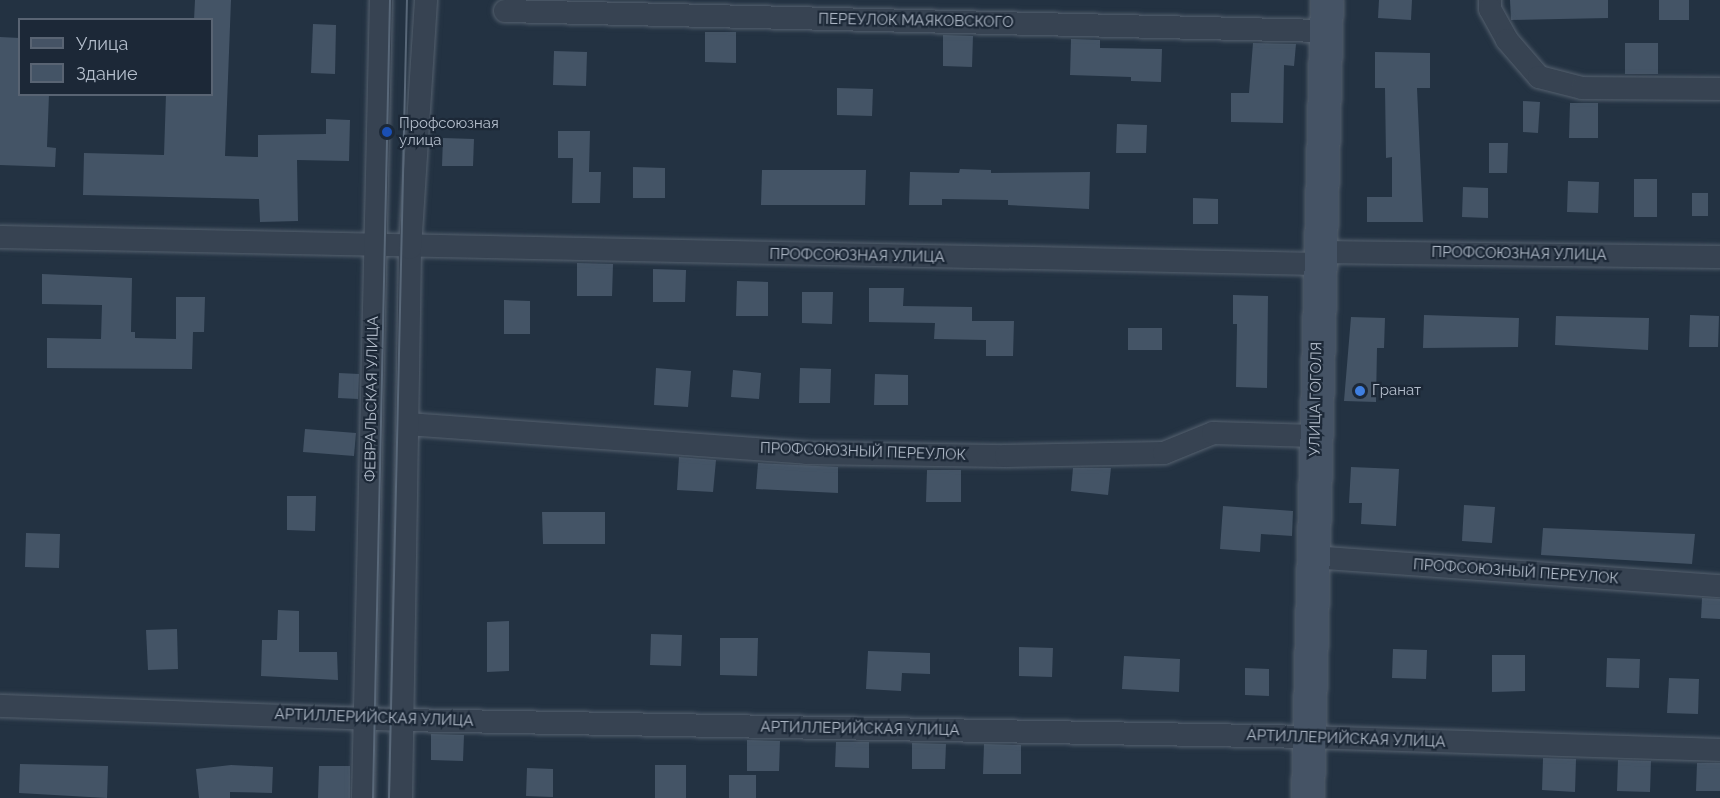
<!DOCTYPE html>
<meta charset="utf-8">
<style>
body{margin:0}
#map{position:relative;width:1720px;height:798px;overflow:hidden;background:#233242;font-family:Raleway,sans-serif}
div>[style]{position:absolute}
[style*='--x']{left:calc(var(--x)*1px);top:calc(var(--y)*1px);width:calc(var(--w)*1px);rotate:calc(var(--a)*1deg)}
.building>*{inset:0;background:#445466}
.roads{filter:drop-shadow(0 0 2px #55616f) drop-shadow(0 0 2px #55616f)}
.minor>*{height:22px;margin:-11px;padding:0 11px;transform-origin:11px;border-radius:11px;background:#374352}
.secondary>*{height:32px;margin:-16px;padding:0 16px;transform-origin:16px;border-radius:16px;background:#455365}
.tram>*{height:1.5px;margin:-0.75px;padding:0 0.75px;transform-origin:0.75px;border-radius:0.75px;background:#596879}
.dots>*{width:16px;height:16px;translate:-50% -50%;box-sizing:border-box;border:3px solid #1c2837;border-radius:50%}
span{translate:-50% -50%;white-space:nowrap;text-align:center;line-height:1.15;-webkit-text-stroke:4.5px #1c2837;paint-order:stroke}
.street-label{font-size:15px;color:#b4becc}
.poi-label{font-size:15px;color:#b4becc}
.left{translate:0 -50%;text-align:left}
.legend{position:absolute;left:18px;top:18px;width:195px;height:78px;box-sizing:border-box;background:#1c2837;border:2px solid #596473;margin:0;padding:8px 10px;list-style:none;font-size:18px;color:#b4becc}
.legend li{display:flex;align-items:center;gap:12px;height:30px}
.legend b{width:30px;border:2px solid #596473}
</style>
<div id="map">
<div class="building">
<div style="clip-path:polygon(195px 0,231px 0,225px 156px,258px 157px,258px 135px,326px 134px,326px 119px,350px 120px,349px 161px,297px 160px,298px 221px,260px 222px,259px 199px,83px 195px,84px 153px,164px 155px,166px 94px,212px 94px,212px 20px,194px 20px)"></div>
<div style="clip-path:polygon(1379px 0,1412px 0,1411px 20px,1378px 18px)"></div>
<div style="clip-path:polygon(1510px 0,1608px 0,1608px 18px,1511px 20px)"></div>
<div style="clip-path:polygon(1659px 0,1689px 0,1689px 20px,1659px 20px)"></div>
<div style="clip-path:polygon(313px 24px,336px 25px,335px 74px,311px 73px)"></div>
<div style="clip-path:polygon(705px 32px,736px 32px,736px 63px,705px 62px)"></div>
<div style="clip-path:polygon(943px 35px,973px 36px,972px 67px,943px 66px)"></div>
<div style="clip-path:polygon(0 37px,20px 38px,20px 94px,49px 94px,47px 147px,56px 148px,55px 167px,0 165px)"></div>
<div style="clip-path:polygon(1071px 39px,1100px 40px,1100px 48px,1162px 49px,1161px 82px,1131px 81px,1131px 77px,1070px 75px)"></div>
<div style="clip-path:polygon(1253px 43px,1296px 44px,1294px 66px,1284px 65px,1283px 123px,1231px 122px,1231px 93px,1249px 93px)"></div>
<div style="clip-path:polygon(1625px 43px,1658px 43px,1658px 74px,1625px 74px)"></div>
<div style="clip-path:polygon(554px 51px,587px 52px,586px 86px,553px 85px)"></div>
<div style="clip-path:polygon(1375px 52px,1430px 53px,1430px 88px,1417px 88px,1423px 222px,1367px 222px,1367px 197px,1392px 197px,1392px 157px,1386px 158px,1385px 88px,1375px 88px)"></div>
<div style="clip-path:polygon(837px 88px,873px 89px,872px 116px,837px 115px)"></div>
<div style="clip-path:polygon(1523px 101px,1540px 102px,1538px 133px,1523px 132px)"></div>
<div style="clip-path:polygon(1570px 103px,1598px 103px,1598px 138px,1569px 138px)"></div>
<div style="clip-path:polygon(1117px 124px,1147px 125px,1146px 153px,1116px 153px)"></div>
<div style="clip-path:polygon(558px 131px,590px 131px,589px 172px,601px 172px,600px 203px,572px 203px,573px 158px,558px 158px)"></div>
<div style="clip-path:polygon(443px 138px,474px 139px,473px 166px,442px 166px)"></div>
<div style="clip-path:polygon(1489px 143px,1508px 143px,1507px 173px,1489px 173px)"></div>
<div style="clip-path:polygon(633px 167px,665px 168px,665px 198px,633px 198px)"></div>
<div style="clip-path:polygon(960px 169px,991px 170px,991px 173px,1090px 172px,1089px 209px,1008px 205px,1008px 200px,942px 199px,942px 205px,909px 205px,910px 172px,959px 173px)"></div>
<div style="clip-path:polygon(762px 170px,866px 170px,865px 205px,761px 205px)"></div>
<div style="clip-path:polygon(1634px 179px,1657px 179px,1657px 217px,1634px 217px)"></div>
<div style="clip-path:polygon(1568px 181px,1599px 182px,1598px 213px,1567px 212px)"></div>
<div style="clip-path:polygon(1463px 187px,1488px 188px,1488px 218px,1462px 217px)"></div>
<div style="clip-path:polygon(1692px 193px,1708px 193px,1708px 216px,1692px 216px)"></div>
<div style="clip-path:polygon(1193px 198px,1218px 199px,1218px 224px,1193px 224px)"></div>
<div style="clip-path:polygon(577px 263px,613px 264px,612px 296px,577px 296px)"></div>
<div style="clip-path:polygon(653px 269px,686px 270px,685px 302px,653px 302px)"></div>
<div style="clip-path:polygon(42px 274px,132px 278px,131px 332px,135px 332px,135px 338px,176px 339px,176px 297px,205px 297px,204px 332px,193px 332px,192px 369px,47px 368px,47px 338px,101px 339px,102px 305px,42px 304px)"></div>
<div style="clip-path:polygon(737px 281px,768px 282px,768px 316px,736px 316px)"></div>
<div style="clip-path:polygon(869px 288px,904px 288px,903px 306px,972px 307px,972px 321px,1014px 321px,1013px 356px,986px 356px,986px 340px,934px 339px,935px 323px,869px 322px)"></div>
<div style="clip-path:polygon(802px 292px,833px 292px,832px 324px,802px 323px)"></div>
<div style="clip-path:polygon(1233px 295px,1268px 296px,1267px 388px,1236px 387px,1237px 324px,1233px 324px)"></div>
<div style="clip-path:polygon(504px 300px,530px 301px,530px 334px,504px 334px)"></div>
<div style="clip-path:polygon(1424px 315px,1519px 318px,1518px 347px,1423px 348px)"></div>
<div style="clip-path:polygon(1690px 315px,1719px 316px,1718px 347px,1689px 347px)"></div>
<div style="clip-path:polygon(1556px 316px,1649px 318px,1648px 350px,1555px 345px)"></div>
<div style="clip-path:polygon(1351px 317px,1385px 318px,1384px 348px,1377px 348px,1376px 402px,1344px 401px)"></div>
<div style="clip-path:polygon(1128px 328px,1162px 328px,1162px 350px,1128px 350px)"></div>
<div style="clip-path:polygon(656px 368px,691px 371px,688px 407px,654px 405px)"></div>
<div style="clip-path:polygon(800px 368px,831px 369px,830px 403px,799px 403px)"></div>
<div style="clip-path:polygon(733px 370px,761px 373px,759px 399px,731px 397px)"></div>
<div style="clip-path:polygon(339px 373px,359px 374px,358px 399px,338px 398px)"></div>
<div style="clip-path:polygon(875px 374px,908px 375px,908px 405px,874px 405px)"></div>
<div style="clip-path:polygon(305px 429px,356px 433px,354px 456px,303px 452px)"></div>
<div style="clip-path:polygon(679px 457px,716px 460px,713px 492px,677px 490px)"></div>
<div style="clip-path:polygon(758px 463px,838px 467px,838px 493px,756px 489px)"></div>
<div style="clip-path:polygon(1351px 467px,1399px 469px,1396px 526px,1361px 524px,1362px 503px,1349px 503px)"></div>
<div style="clip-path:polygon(1073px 468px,1111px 468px,1108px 495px,1071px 491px)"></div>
<div style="clip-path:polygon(927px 470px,961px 470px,961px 502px,926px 502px)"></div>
<div style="clip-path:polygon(287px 496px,316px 496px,315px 531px,287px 530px)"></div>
<div style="clip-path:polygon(1464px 505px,1495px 507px,1492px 543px,1462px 541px)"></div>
<div style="clip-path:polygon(1223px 506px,1293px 511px,1292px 536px,1261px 534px,1260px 552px,1220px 549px)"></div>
<div style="clip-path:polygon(542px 512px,605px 512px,605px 544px,543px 544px)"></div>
<div style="clip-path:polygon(1543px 528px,1695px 534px,1692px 564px,1541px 555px)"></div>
<div style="clip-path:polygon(26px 533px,60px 534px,59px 568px,25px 567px)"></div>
<div style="clip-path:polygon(1702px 598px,1720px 599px,1720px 619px,1701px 618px)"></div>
<div style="clip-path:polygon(278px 610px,299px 611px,299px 652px,337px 652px,338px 680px,261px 676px,262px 640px,277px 640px)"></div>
<div style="clip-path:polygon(509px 621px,509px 671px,487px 672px,487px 622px)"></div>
<div style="clip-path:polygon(177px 629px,178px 669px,148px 670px,146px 630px)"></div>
<div style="clip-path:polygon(651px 634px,682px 635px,681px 666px,650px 665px)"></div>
<div style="clip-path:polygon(720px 638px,758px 638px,757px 676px,720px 675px)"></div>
<div style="clip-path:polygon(1019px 647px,1053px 648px,1052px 677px,1019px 676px)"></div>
<div style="clip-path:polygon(1393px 649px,1427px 650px,1426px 679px,1392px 678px)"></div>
<div style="clip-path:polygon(868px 651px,930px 653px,930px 674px,902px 673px,901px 691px,866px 689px)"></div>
<div style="clip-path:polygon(1492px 655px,1525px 655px,1525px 691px,1492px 692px)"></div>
<div style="clip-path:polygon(1124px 656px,1180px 659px,1179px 692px,1122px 689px)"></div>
<div style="clip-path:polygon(1607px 658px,1640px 659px,1639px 688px,1606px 687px)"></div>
<div style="clip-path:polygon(1245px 668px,1269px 669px,1269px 696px,1245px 695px)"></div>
<div style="clip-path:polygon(1669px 678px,1699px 679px,1698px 714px,1667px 713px)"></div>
<div style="clip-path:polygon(431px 734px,464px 735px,463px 761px,431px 760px)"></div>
<div style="clip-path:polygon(747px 740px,780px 741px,779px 771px,747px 771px)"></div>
<div style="clip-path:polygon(836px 742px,869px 742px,869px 768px,835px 767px)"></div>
<div style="clip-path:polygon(912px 743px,946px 744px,945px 769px,912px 769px)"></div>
<div style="clip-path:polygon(984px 744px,1021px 745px,1021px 774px,983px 774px)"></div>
<div style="clip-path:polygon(1543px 758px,1576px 759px,1575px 792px,1542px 790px)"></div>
<div style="clip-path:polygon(1618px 760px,1651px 761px,1650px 792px,1617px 791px)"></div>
<div style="clip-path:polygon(1697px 763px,1720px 763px,1720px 791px,1696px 791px)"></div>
<div style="clip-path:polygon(20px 764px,108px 766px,107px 798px,19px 793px)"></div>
<div style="clip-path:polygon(231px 765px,273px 767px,272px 793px,230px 792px,230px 798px,199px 798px,196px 769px)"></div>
<div style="clip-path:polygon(655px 765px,686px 765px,686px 798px,655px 798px)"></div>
<div style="clip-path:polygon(319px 766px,350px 766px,350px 798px,318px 798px)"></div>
<div style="clip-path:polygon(527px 768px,553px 769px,553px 797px,526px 796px)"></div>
<div style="clip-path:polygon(729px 775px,756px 775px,756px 798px,729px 798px)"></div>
</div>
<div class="roads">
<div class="minor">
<div style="--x:1490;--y:0;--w:9;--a:90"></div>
<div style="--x:1490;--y:9;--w:35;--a:61"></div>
<div style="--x:1507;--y:40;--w:49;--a:49.1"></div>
<div style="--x:1539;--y:77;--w:44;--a:14.3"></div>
<div style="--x:1582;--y:88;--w:138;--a:0.4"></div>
<div style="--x:505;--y:11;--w:821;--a:1.4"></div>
<div style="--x:0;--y:237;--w:1318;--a:1.17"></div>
<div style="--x:1319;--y:252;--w:401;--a:0.7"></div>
<div style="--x:407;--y:424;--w:401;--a:4.1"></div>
<div style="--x:807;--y:453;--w:199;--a:0.9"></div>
<div style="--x:1006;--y:456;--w:158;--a:-1.1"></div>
<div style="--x:1164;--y:453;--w:53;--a:-22.2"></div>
<div style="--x:1213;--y:433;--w:102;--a:1.7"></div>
<div style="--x:1312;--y:557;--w:409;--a:4.1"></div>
<div style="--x:0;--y:706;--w:401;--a:2"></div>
<div style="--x:401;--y:720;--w:908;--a:1.07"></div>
<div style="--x:1309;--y:737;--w:411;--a:1.8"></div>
<div style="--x:363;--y:798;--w:798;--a:-88.71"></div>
<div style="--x:401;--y:798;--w:550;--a:-89.06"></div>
<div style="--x:410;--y:248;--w:249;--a:-86.3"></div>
</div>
<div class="secondary">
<div style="--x:1308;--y:798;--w:798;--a:-88.64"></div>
</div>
</div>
<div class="tram">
<div style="--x:373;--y:798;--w:798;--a:-88.78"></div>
<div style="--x:389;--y:798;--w:798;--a:-88.71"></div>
</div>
<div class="dots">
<div style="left:387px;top:132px;background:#1a4fb4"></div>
<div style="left:1360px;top:391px;background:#3f7fe0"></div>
</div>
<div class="street-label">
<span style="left:916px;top:21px;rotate:1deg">ПЕРЕУЛОК МАЯКОВСКОГО</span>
<span style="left:1519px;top:254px;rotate:1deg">ПРОФСОЮЗНАЯ УЛИЦА</span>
<span style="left:857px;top:256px;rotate:1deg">ПРОФСОЮЗНАЯ УЛИЦА</span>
<span style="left:372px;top:399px;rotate:-89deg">ФЕВРАЛЬСКАЯ УЛИЦА</span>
<span style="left:1316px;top:399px;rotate:-89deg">УЛИЦА ГОГОЛЯ</span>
<span style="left:863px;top:452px;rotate:2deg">ПРОФСОЮЗНЫЙ ПЕРЕУЛОК</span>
<span style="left:1516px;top:572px;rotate:4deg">ПРОФСОЮЗНЫЙ ПЕРЕУЛОК</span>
<span style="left:374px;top:718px;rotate:2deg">АРТИЛЛЕРИЙСКАЯ УЛИЦА</span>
<span style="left:860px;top:729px;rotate:1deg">АРТИЛЛЕРИЙСКАЯ УЛИЦА</span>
<span style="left:1346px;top:739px;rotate:2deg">АРТИЛЛЕРИЙСКАЯ УЛИЦА</span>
</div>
<div class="poi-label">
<span class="left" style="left:399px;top:132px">Профсоюзная<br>улица</span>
<span class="left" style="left:1372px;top:391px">Гранат</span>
</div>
<ul class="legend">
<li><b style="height:8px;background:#455365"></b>Улица</li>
<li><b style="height:16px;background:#445466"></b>Здание</li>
</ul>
</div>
